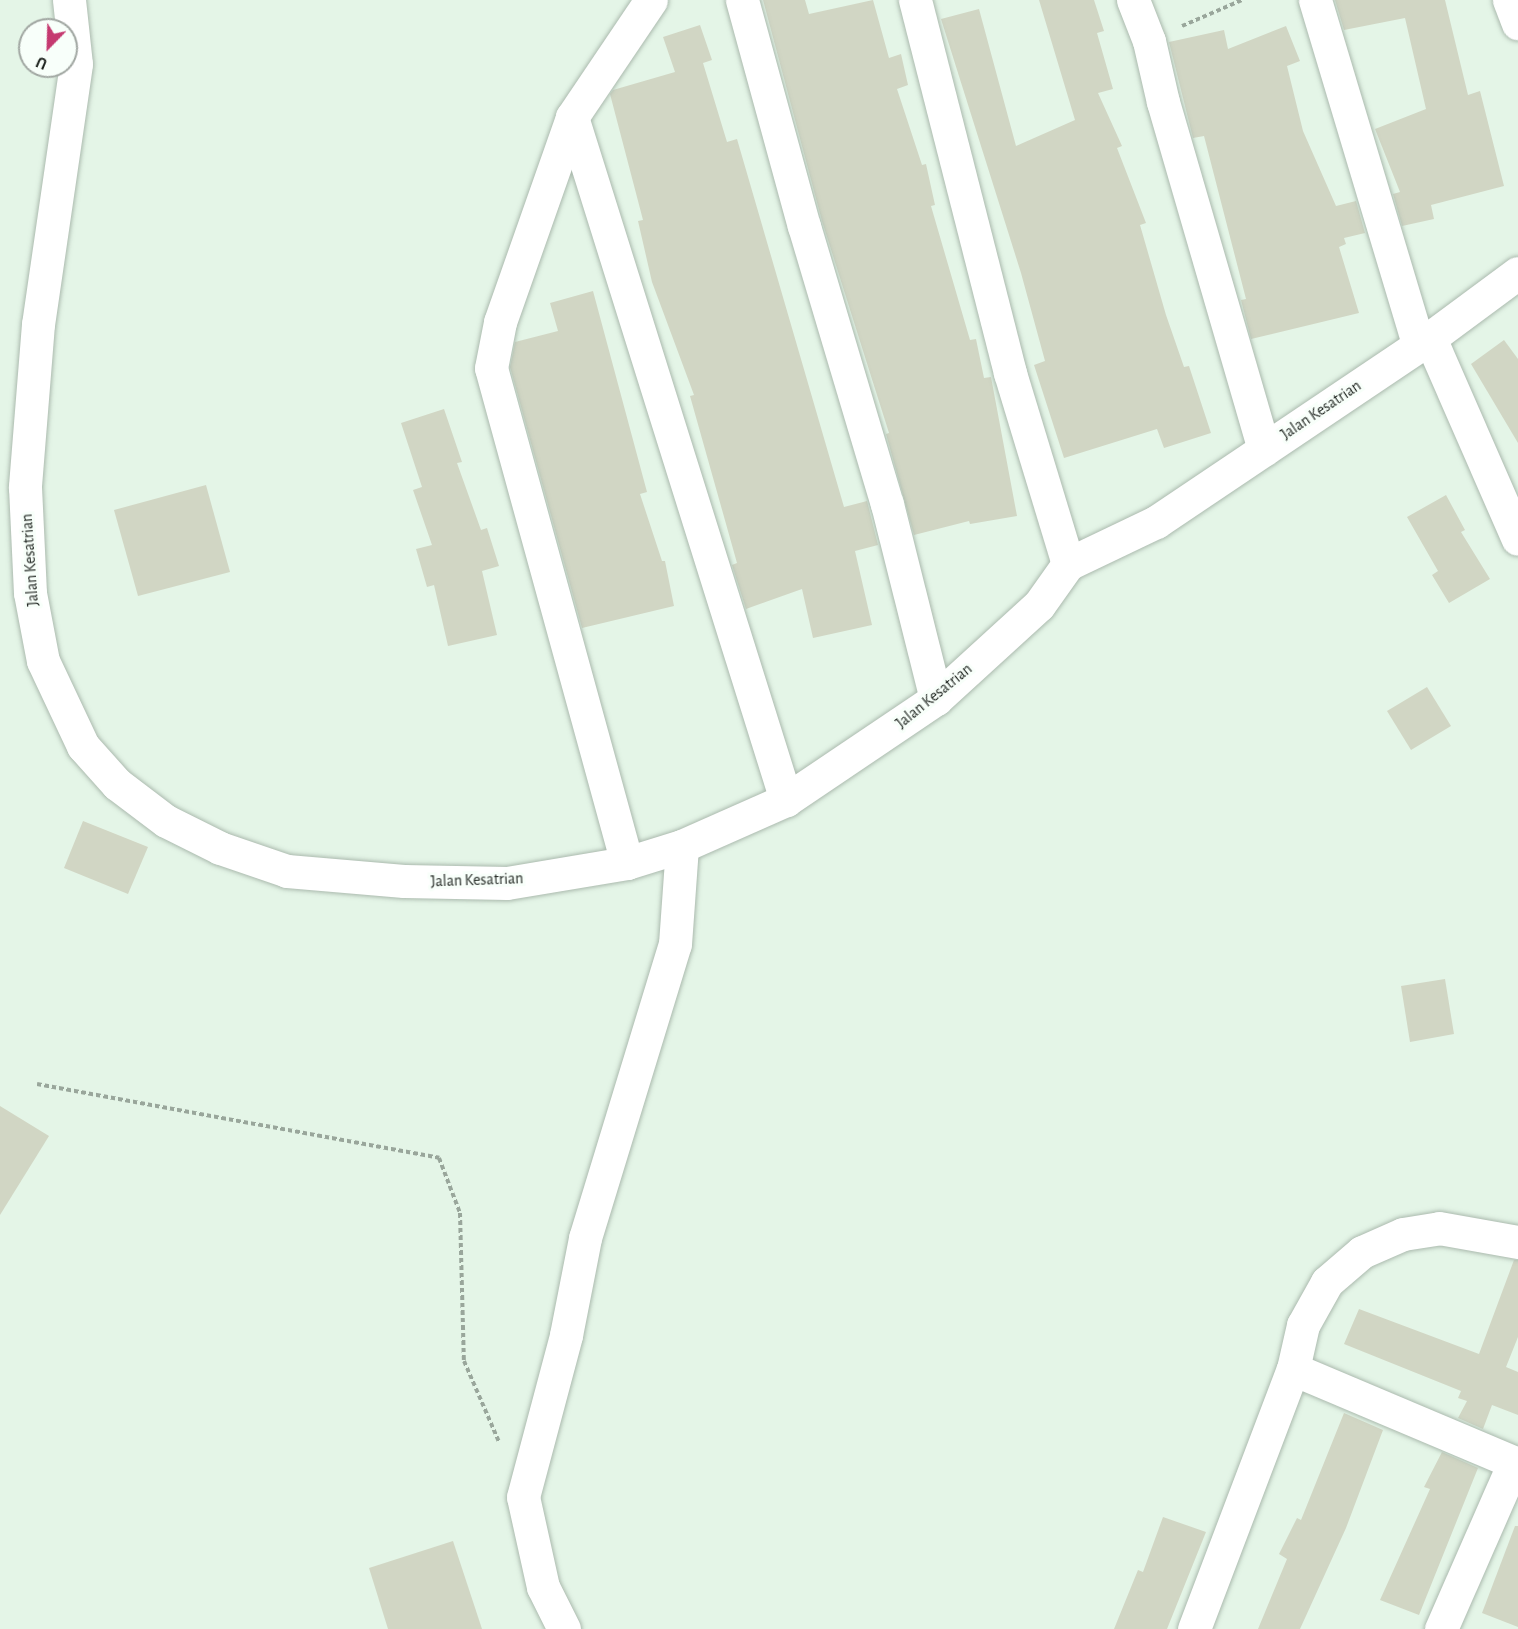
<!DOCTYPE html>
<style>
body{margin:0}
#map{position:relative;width:1518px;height:1629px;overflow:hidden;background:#e4f5e7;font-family:"Alegreya Sans",sans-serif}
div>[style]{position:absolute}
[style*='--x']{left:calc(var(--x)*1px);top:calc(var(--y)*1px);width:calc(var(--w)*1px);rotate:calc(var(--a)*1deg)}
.building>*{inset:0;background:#d1d6c4}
.path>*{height:4px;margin-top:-2px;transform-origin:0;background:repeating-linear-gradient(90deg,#99a69b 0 4.5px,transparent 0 7.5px)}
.roads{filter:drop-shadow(0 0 2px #abbaae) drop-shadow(0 0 2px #abbaae)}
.street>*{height:33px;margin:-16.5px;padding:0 16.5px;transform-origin:16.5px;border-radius:16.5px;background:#fff}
span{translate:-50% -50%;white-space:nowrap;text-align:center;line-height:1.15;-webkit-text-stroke:6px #f8fffa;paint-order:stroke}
.street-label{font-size:16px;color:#1e241f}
.north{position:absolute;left:18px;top:18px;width:60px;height:60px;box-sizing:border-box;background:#f8fffa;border:2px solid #a1a7a2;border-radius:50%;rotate:203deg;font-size:16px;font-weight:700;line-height:24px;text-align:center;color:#1e241f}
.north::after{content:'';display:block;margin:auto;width:21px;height:27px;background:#c53a70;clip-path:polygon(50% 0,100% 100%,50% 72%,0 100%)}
</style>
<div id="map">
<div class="building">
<div style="clip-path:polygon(763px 0,805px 0,809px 14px,873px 0,889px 58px,901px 54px,908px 85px,897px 89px,922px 165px,926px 164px,935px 205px,931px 206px,970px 340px,976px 339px,984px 378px,991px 377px,1017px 516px,970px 524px,969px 521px,914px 535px,886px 434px,889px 433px,822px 221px)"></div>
<div style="clip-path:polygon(1039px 0,1094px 0,1104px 31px,1097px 33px,1113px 89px,1098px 93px,1122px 146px,1117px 148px,1146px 223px,1140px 225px,1166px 315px,1184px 367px,1189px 366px,1211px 433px,1164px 448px,1157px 429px,1064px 458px,1034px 365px,1045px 361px,1021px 273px,941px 19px,979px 9px,1016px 146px,1075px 120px)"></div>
<div style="clip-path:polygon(1335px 0,1445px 0,1468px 95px,1480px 91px,1504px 186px,1431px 205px,1434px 219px,1402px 226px,1393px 194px,1400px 192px,1375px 129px,1426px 109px,1405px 18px,1344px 30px)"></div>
<div style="clip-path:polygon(700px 25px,712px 60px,703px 63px,727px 142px,737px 139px,844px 507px,867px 501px,878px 545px,855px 551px,872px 625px,813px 638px,802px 589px,746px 609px,732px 565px,737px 563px,690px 396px,694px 395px,652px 282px,638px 221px,643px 220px,610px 94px,613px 90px,675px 72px,663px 37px)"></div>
<div style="clip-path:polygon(1286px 26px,1300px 61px,1287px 66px,1303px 131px,1336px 206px,1356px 201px,1365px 233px,1344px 238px,1346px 244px,1339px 247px,1359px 313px,1251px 339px,1241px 300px,1246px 299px,1204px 136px,1193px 138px,1169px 42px,1224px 30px,1228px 49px)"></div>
<div style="clip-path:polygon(593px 291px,647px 492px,640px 494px,662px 561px,665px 561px,674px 606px,582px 628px,510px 367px,515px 342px,558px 331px,550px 303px)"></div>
<div style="clip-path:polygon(1504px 340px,1518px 359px,1518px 443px,1471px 364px)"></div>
<div style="clip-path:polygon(444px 409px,462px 462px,457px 463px,481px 530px,487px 528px,499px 566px,482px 571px,497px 635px,448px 646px,434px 585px,427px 587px,416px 549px,432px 545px,413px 490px,422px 487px,401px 423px)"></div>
<div style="clip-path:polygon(206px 485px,230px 572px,138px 596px,114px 510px)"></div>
<div style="clip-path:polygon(1446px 495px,1465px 530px,1461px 532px,1490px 579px,1449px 603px,1432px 575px,1438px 571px,1407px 517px)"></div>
<div style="clip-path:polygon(1427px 687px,1451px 726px,1411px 750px,1387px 711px)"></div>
<div style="clip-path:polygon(83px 821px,148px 847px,128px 894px,64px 868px)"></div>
<div style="clip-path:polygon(1445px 979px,1454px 1034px,1410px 1042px,1401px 986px)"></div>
<div style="clip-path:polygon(0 1106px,49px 1136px,0 1215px)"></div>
<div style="clip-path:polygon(1514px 1260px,1518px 1260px,1518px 1337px,1506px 1367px,1518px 1372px,1518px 1415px,1492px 1405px,1483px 1429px,1458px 1418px,1467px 1401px,1458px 1398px,1461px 1391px,1344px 1344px,1359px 1309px,1479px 1354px)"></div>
<div style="clip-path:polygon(1344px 1413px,1383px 1430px,1346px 1528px,1300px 1629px,1258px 1629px,1287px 1559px,1279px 1554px,1297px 1518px,1301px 1520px)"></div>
<div style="clip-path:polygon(1442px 1452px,1478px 1468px,1419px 1615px,1380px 1600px,1430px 1489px,1424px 1487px)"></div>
<div style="clip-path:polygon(1163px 1517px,1206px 1532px,1167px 1629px,1114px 1629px,1138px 1570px,1143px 1572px)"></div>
<div style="clip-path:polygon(1515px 1526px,1518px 1526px,1518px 1627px,1482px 1613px)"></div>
<div style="clip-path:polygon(453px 1541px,482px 1629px,388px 1629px,369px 1568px)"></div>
</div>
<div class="path">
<div style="--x:1182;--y:26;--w:65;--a:-23.4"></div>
<div style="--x:37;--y:1084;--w:409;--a:10.4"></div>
<div style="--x:439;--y:1158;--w:59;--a:69.1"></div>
<div style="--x:460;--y:1213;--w:148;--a:88.5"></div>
<div style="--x:464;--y:1361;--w:88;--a:66.6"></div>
</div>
<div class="roads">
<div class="street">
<div style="--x:69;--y:0;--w:64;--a:83.8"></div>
<div style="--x:76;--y:64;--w:263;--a:98.3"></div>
<div style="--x:38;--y:324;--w:164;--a:94.6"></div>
<div style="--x:25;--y:487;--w:106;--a:87.3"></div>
<div style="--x:30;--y:593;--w:69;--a:79.2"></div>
<div style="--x:43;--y:661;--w:94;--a:64.8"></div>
<div style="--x:83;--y:746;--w:51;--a:48.2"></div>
<div style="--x:117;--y:784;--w:61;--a:37.1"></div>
<div style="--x:166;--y:821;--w:60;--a:26.6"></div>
<div style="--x:220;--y:848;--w:71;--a:18.9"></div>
<div style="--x:287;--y:871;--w:117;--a:4.9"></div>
<div style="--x:404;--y:881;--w:103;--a:1.1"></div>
<div style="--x:507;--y:883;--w:122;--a:-9.5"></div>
<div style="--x:627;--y:863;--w:58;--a:-17.2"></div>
<div style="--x:682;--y:846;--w:114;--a:-23.9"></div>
<div style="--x:786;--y:800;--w:181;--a:-34"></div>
<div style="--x:936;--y:699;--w:139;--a:-42.4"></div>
<div style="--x:1039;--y:605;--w:50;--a:-54.7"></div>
<div style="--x:1068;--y:564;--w:98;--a:-25.5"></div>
<div style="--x:1156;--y:522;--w:330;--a:-33.9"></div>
<div style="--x:1430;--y:338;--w:109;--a:-36.5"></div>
<div style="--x:742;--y:0;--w:234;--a:74.7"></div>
<div style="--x:804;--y:226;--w:290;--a:73.4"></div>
<div style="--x:887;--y:504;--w:201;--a:75.9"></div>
<div style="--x:915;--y:0;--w:385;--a:75.7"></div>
<div style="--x:1010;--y:373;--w:200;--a:73.1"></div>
<div style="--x:1133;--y:0;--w:44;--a:68.7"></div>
<div style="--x:1149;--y:41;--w:63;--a:77.1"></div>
<div style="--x:1163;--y:102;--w:362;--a:73.8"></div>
<div style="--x:1315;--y:0;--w:359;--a:73.3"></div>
<div style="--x:1509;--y:0;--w:25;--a:69"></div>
<div style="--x:572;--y:117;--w:716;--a:72.6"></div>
<div style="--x:1430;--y:338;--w:219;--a:66.4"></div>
<div style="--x:627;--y:863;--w:513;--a:-105.36"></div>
<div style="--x:491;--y:368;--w:47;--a:-78.9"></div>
<div style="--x:500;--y:322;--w:217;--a:-70.6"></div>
<div style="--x:572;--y:117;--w:141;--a:-56"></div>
<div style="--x:1293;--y:1369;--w:244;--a:22.9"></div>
<div style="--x:564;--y:1629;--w:47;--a:-116.6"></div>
<div style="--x:543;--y:1587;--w:92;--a:-102.5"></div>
<div style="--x:523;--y:1497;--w:168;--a:-75.1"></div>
<div style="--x:566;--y:1335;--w:99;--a:-78.9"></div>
<div style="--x:585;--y:1238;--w:307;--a:-73"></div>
<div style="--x:675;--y:944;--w:98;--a:-85.9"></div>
<div style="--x:1194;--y:1629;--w:278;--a:-69.2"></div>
<div style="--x:1293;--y:1369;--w:45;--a:-77.2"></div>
<div style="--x:1303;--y:1325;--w:49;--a:-60.8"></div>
<div style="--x:1327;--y:1282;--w:46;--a:-40.6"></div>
<div style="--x:1362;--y:1252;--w:45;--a:-23.7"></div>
<div style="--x:1403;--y:1234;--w:36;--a:-9"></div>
<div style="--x:1439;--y:1228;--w:80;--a:10"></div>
<div style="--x:1441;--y:1629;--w:181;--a:-66.3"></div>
</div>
</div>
<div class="street-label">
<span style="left:1321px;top:410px;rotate:-34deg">Jalan Kesatrian</span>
<span style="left:30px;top:560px;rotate:-94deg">Jalan Kesatrian</span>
<span style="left:934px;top:696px;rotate:-39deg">Jalan Kesatrian</span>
<span style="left:477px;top:880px;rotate:-2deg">Jalan Kesatrian</span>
</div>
<div class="north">U</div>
</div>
